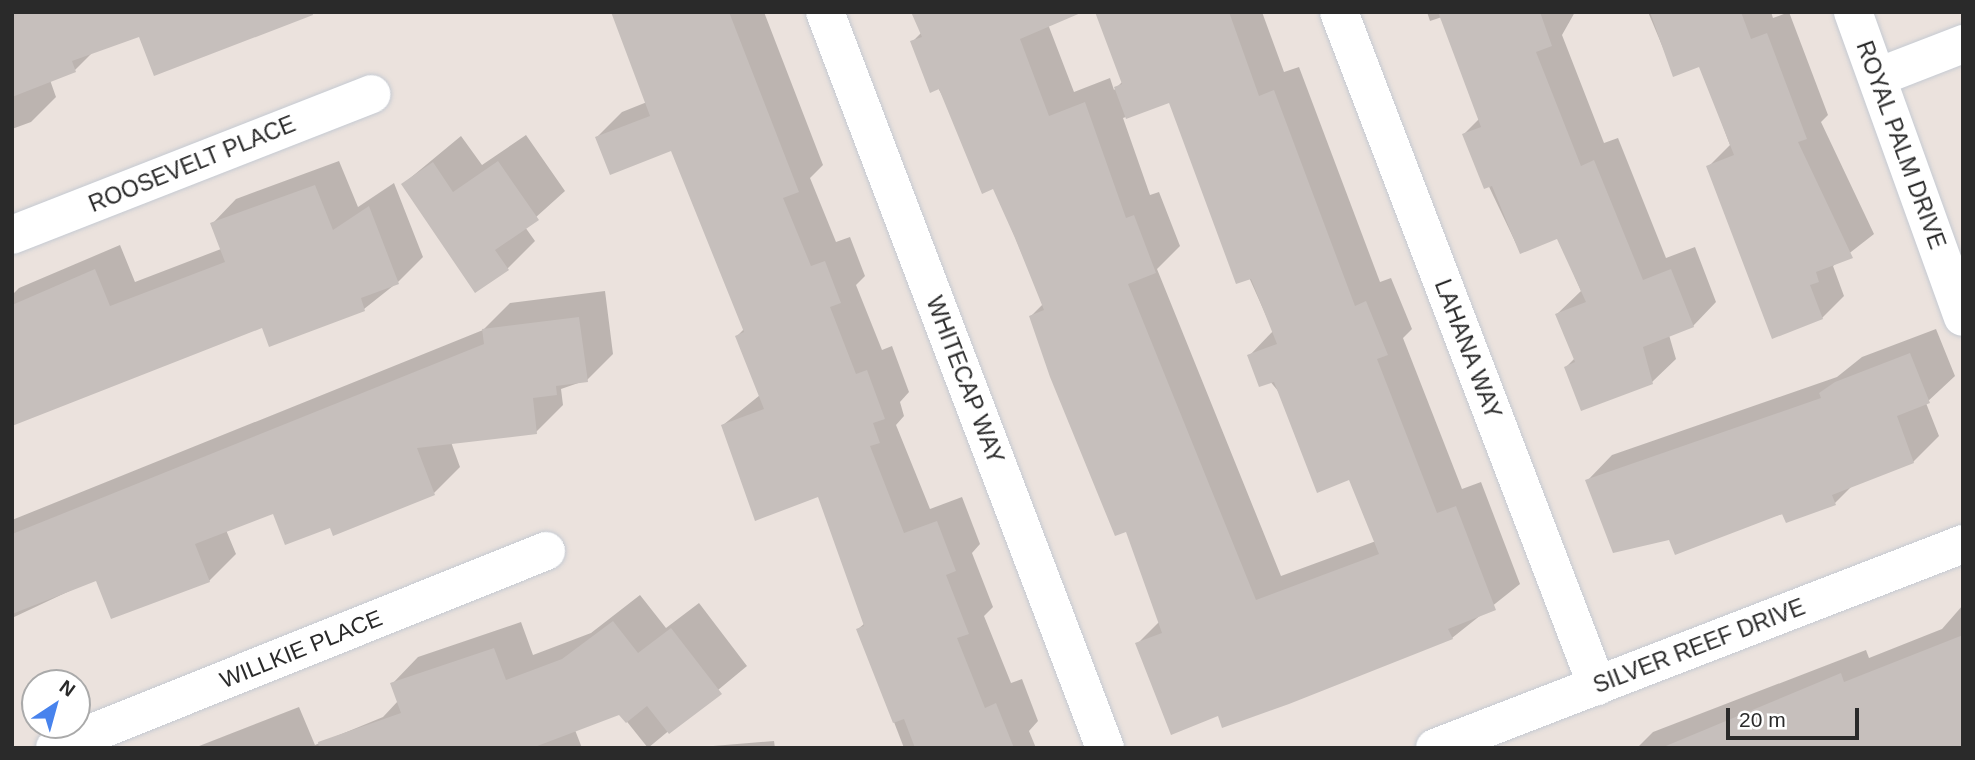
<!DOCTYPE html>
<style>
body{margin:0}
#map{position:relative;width:1975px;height:760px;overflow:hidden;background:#ebe2dd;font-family:Arial,sans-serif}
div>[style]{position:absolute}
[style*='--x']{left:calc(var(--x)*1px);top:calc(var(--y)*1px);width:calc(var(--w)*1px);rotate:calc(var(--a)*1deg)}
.shadow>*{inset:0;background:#0003}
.building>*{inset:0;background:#c6bfbc}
.roads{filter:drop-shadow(0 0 2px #c5cad2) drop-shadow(0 0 2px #c5cad2)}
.minor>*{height:38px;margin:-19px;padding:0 19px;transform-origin:19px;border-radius:19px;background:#fff}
span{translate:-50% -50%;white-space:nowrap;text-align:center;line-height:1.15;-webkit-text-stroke:7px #fff;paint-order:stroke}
.street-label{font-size:23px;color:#2a2a2a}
.frame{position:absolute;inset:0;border:14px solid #2a2a2a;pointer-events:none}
.north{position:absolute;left:21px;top:669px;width:70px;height:70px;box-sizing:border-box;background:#fff;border:2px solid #aaa;border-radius:50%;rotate:36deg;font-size:19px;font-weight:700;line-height:28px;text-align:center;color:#2a2a2a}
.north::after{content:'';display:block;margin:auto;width:24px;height:32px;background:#4883ed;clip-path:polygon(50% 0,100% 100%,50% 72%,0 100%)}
.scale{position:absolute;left:1726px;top:708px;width:133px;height:32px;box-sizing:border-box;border:4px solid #2a2a2a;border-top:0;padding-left:9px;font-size:21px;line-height:24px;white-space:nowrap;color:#2a2a2a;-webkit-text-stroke:5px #fff;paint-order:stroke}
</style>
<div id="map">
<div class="shadow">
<div style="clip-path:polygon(12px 12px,140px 35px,94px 51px,75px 70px,50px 80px,56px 97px,31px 122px,12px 129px)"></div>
<div style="clip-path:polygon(614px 12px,764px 12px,823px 165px,810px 178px,836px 242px,850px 237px,865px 276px,856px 285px,882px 350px,892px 346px,909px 392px,900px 402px,904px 416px,896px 425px,930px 509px,962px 497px,980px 544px,972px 553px,993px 607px,984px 616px,1011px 683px,1022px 679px,1038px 721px,1029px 731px,1036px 748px,904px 748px,858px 629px,865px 623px,819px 495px,723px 425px,760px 395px,737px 336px,744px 329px,672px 149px,597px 137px,622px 112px,647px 102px)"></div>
<div style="clip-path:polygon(evenodd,1097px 12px,1262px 12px,1284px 72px,1299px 67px,1380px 282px,1391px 278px,1412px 329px,1403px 338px,1462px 489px,1481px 482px,1520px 584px,1452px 638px,1219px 714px,1137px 644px,1160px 621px,1127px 530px,1031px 316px,1043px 304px,994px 187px,912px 42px,922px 32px,1046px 19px,1074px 92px,1110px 78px,1114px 90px,1123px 81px,1097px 12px,1170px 101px,1273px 331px,1249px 356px,1350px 478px,1376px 541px,1281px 576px,1157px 269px,1180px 246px,1159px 192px,1150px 195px,1123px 118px,1170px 101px)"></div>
<div style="clip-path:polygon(1427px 12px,1575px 12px,1562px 35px,1604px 143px,1618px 138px,1666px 258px,1695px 247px,1716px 302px,1693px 326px,1669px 335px,1676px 359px,1652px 382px,1566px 367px,1575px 358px,1557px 314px,1581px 291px,1558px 237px,1520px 252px,1464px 134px,1480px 118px,1442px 17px,1430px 21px)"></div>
<div style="clip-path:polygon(1648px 12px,1771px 12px,1773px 18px,1789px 12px,1828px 115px,1821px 122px,1874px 234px,1833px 266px,1844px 296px,1822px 318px,1708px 167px,1730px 145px,1700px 64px,1674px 74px)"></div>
<div style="clip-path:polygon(526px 135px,565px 191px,525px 227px,535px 241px,507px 269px,403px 184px,461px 136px,482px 165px)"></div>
<div style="clip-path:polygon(339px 161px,358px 207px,394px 183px,423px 257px,398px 282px,364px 309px,263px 325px,12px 425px,12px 295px,19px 288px,120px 245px,135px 282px,221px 249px,212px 224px,236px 199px)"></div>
<div style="clip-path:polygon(605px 291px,613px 354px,587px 380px,561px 389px,563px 405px,536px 432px,451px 442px,460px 467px,434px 493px,331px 525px,274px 512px,226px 530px,236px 554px,209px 581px,97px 578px,12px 618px,12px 520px,483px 330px,510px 303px)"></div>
<div style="clip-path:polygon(1936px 329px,1955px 376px,1926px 403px,1939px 436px,1913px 462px,1854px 484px,1835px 503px,1670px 538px,1587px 481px,1612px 455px,1837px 377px,1862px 357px)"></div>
<div style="clip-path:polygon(640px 595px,666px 628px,699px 603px,747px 666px,648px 748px,620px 713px,575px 730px,582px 748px,194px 748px,299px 707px,315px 745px,383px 717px,398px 701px,392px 684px,418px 657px,521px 622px,533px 655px,591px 633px)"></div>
<div style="clip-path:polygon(1963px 605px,1963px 748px,1637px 748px,1653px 732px,1866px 650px,1869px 658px,1942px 629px)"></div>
<div style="clip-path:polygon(774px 741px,775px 748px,689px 748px)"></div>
</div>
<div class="building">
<div style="clip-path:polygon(12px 12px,312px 12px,313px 15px,154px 76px,139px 37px,72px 61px,76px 72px,12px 97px)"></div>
<div style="clip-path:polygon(611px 12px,729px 12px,799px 192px,783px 198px,811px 266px,825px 261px,841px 303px,830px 307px,856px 374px,867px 370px,885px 419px,873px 423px,880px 443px,870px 446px,904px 533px,937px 521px,956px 571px,946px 575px,969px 634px,957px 638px,985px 708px,996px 703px,1014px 748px,915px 748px,904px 719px,893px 723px,856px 629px,864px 626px,818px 497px,755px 521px,721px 425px,764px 409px,735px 336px,744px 332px,671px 151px,610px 175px,595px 137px,650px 116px)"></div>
<div style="clip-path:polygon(911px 12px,1083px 12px,1020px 39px,1049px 116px,1085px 102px,1126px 218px,1134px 215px,1156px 273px,1128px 284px,1256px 600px,1379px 554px,1349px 480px,1317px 493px,1274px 382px,1259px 387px,1247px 355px,1277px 344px,1251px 279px,1236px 284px,1169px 103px,1126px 119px,1114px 87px,1122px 84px,1095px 12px,1229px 12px,1259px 96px,1274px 90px,1355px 306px,1366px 301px,1388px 355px,1377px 359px,1437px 513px,1456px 506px,1496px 610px,1448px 629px,1453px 639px,1289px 704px,1222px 728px,1218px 716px,1171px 735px,1135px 643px,1162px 633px,1126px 532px,1115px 536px,1050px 377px,1029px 316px,1044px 310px,1015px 238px,993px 189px,982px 194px,939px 89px,930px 93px,910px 41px,922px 37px)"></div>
<div style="clip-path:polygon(1438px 12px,1540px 12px,1552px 46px,1536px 52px,1581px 166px,1594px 160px,1643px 280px,1671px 269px,1694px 327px,1643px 347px,1653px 384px,1581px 411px,1564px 367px,1575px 362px,1555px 314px,1586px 302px,1557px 239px,1520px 254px,1492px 186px,1484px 189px,1462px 134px,1481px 127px)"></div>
<div style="clip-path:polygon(1650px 12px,1741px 12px,1751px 39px,1767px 33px,1807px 139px,1798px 142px,1853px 258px,1816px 272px,1819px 282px,1810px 285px,1823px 319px,1772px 339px,1706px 166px,1734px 155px,1699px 67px,1673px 77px)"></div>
<div style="clip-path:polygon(498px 161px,539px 220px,495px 250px,509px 270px,475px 293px,401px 184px,433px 162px,453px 192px)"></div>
<div style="clip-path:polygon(315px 185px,333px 230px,369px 206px,399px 284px,361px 298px,365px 311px,269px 347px,262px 328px,12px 426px,12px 305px,95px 269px,110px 306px,225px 262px,210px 223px)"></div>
<div style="clip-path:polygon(579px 317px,588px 382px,556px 386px,557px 395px,533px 398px,537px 434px,417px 448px,435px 495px,333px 536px,330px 528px,285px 545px,273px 514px,195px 544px,210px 582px,111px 619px,96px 581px,12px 614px,12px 534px,484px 344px,482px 329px)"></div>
<div style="clip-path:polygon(1910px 353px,1930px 403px,1897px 416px,1914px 463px,1832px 495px,1836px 505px,1786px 523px,1782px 514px,1675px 555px,1669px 540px,1613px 553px,1585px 480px,1821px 398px,1819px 393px,1835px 382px)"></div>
<div style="clip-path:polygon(613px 621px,638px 653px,671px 628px,722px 694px,669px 734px,647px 706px,626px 723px,619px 715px,532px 748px,319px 748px,318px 742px,401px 713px,390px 683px,494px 648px,506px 680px,562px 659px)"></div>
<div style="clip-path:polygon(1963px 635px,1963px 748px,1661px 748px,1841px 673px,1844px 682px)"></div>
</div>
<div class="roads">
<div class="minor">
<div style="--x:825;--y:12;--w:787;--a:69.17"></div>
<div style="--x:1339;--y:12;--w:722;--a:69.05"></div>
<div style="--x:1853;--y:12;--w:324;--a:70.2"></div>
<div style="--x:1878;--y:77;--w:91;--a:-21.2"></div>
<div style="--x:12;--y:235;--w:386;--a:-21.4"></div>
<div style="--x:55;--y:748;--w:529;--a:-21.86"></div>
<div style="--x:1435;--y:748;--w:566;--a:-21.12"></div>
</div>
</div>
<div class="street-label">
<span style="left:1901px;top:145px;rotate:70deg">ROYAL PALM DRIVE</span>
<span style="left:192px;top:164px;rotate:-22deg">ROOSEVELT PLACE</span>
<span style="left:1468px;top:349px;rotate:69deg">LAHANA WAY</span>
<span style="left:965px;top:380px;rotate:69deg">WHITECAP WAY</span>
<span style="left:1699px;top:646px;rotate:-21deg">SILVER REEF DRIVE</span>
<span style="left:301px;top:649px;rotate:-22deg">WILLKIE PLACE</span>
</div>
<div class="frame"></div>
<div class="north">N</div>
<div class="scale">20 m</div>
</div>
